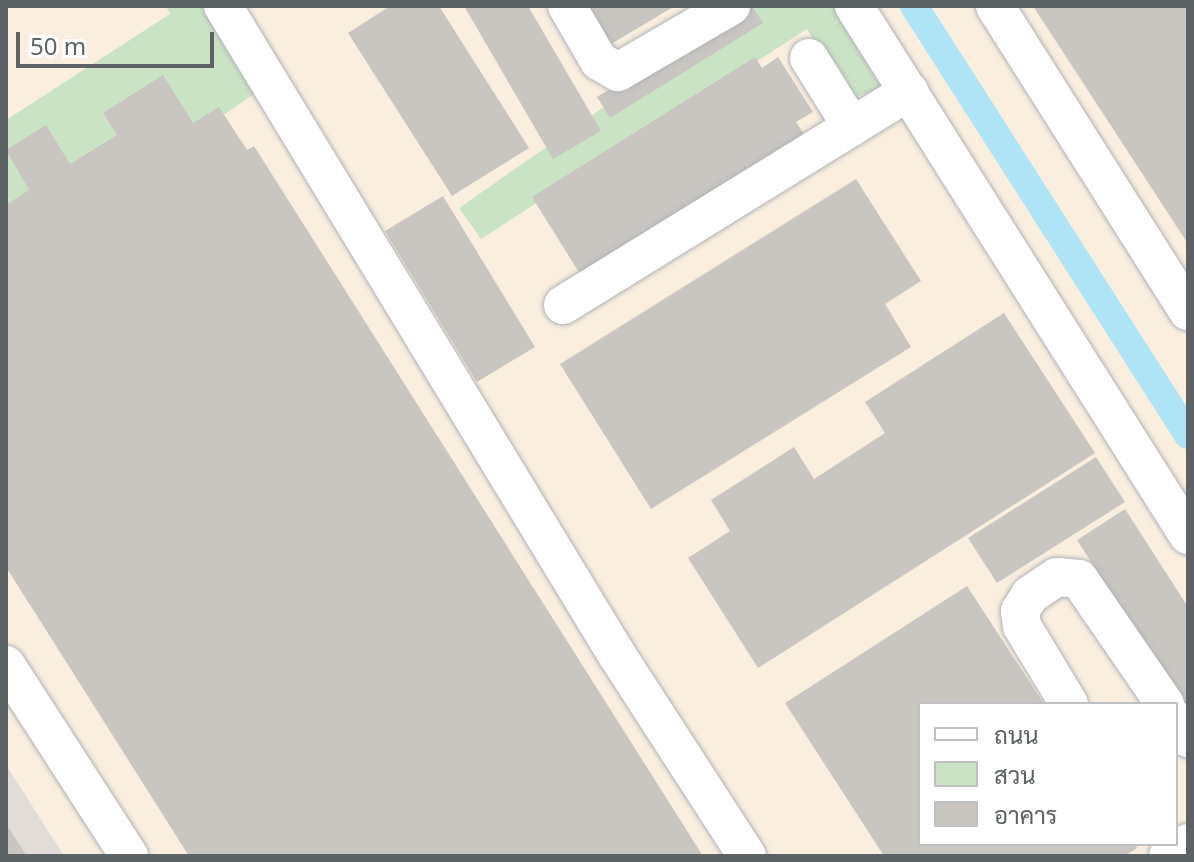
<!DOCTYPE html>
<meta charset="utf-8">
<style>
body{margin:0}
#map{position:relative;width:1194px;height:862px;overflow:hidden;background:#eeebe6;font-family:"Noto Sans",Sarabun,sans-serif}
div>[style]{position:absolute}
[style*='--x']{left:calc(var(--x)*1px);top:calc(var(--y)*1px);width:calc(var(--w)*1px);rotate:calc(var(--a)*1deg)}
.commercial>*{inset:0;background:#faeedf}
.education>*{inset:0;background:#e1dcd7}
.green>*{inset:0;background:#cbe3c5}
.canal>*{height:28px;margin:-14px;padding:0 14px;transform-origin:14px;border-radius:14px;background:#aee4f5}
.building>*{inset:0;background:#c9c6c2}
.roads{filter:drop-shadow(0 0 2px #b1b4b6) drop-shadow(0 0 2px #b1b4b6)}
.minor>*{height:38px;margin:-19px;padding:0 19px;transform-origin:19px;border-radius:19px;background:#fff}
span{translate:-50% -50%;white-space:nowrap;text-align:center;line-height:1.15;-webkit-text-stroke:6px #fff;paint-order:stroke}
.frame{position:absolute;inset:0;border:8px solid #5d6264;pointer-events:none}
.legend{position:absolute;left:918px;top:702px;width:260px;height:144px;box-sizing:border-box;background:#fff;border:2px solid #bec0c1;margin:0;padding:10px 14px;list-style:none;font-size:24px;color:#5d6264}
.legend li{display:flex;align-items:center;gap:16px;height:40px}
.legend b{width:40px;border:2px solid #bec0c1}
.scale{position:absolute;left:16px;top:32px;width:198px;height:36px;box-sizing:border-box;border:4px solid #5d6264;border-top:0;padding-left:10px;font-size:24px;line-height:28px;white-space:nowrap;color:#5d6264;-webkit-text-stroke:6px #fff;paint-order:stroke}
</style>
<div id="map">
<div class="commercial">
<div style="clip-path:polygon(evenodd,6px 6px,1188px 6px,1188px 856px,64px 856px,6px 765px,6px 6px,920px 704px,1176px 704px,1176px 844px,920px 844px,920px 704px)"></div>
</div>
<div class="education">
<div style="clip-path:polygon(6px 765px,64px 856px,6px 856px)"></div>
</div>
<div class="green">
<div style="clip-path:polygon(166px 6px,205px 6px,258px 91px,6px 267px,6px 120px,170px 14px)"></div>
<div style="clip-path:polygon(749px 6px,834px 6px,884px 86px,849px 100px,807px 29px,481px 239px,459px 208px)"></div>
</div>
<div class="canal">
<div style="--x:914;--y:6;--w:509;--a:57.43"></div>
</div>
<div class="building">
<div style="clip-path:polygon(390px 6px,439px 6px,529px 148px,452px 196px,348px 33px)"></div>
<div style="clip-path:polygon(464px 6px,528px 6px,601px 131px,553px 159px)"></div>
<div style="clip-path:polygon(581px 6px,675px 6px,606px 47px)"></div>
<div style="clip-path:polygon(744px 6px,752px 6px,763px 23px,610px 118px,597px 97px)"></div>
<div style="clip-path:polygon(1033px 6px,1188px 6px,1188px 244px)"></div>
<div style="clip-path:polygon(755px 57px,762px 68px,778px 57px,813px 112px,796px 122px,804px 134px,580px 274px,532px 197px)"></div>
<div style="clip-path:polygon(163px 75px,193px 123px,219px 107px,247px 150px,254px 146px,703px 856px,189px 856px,6px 567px,6px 205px,29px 190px,6px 150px,46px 125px,70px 164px,117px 135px,103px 113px)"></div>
<div style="clip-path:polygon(856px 179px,921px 281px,885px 304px,911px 347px,651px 509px,560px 364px)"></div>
<div style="clip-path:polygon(443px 196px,535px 347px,477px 382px,385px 231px)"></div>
<div style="clip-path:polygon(1004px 313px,1095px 453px,758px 668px,688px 558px,730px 531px,711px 500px,794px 447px,814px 479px,885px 433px,865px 402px)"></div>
<div style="clip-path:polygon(1096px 457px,1125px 502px,997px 583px,968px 538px)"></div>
<div style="clip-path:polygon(1125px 509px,1188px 607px,1188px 712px,1077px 540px)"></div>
<div style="clip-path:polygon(967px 586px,1044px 704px,920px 704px,920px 844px,1135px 844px,1137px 848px,1125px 856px,884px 856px,785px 703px)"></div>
<div style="clip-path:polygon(6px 824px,27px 856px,6px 856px)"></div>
</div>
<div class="roads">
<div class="minor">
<div style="--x:223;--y:6;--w:759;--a:58.74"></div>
<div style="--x:617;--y:655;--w:239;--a:57.1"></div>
<div style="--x:567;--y:6;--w:64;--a:59.8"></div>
<div style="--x:599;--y:61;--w:22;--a:30"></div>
<div style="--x:618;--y:72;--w:131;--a:-30.3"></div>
<div style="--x:854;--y:6;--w:626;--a:57.73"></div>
<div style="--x:995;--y:6;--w:361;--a:57.7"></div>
<div style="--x:809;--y:58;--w:81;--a:58.1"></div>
<div style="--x:563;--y:305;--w:407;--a:-31.7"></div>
<div style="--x:6;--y:665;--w:227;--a:57.2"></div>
<div style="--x:1069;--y:704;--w:91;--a:-121.1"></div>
<div style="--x:1022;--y:626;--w:15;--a:-98"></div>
<div style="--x:1020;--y:611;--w:19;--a:-58"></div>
<div style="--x:1030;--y:595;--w:32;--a:-34"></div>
<div style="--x:1057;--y:577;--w:22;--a:5"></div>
<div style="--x:1079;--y:579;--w:152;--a:55.5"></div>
<div style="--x:1176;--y:720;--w:22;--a:56"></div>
<div style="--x:1168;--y:856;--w:24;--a:-33"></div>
</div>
</div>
<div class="frame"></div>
<ul class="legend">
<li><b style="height:10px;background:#fff"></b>ถนน</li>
<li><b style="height:22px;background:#cbe3c5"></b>สวน</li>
<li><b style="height:22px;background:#c9c6c2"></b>อาคาร</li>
</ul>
<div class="scale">50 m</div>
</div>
